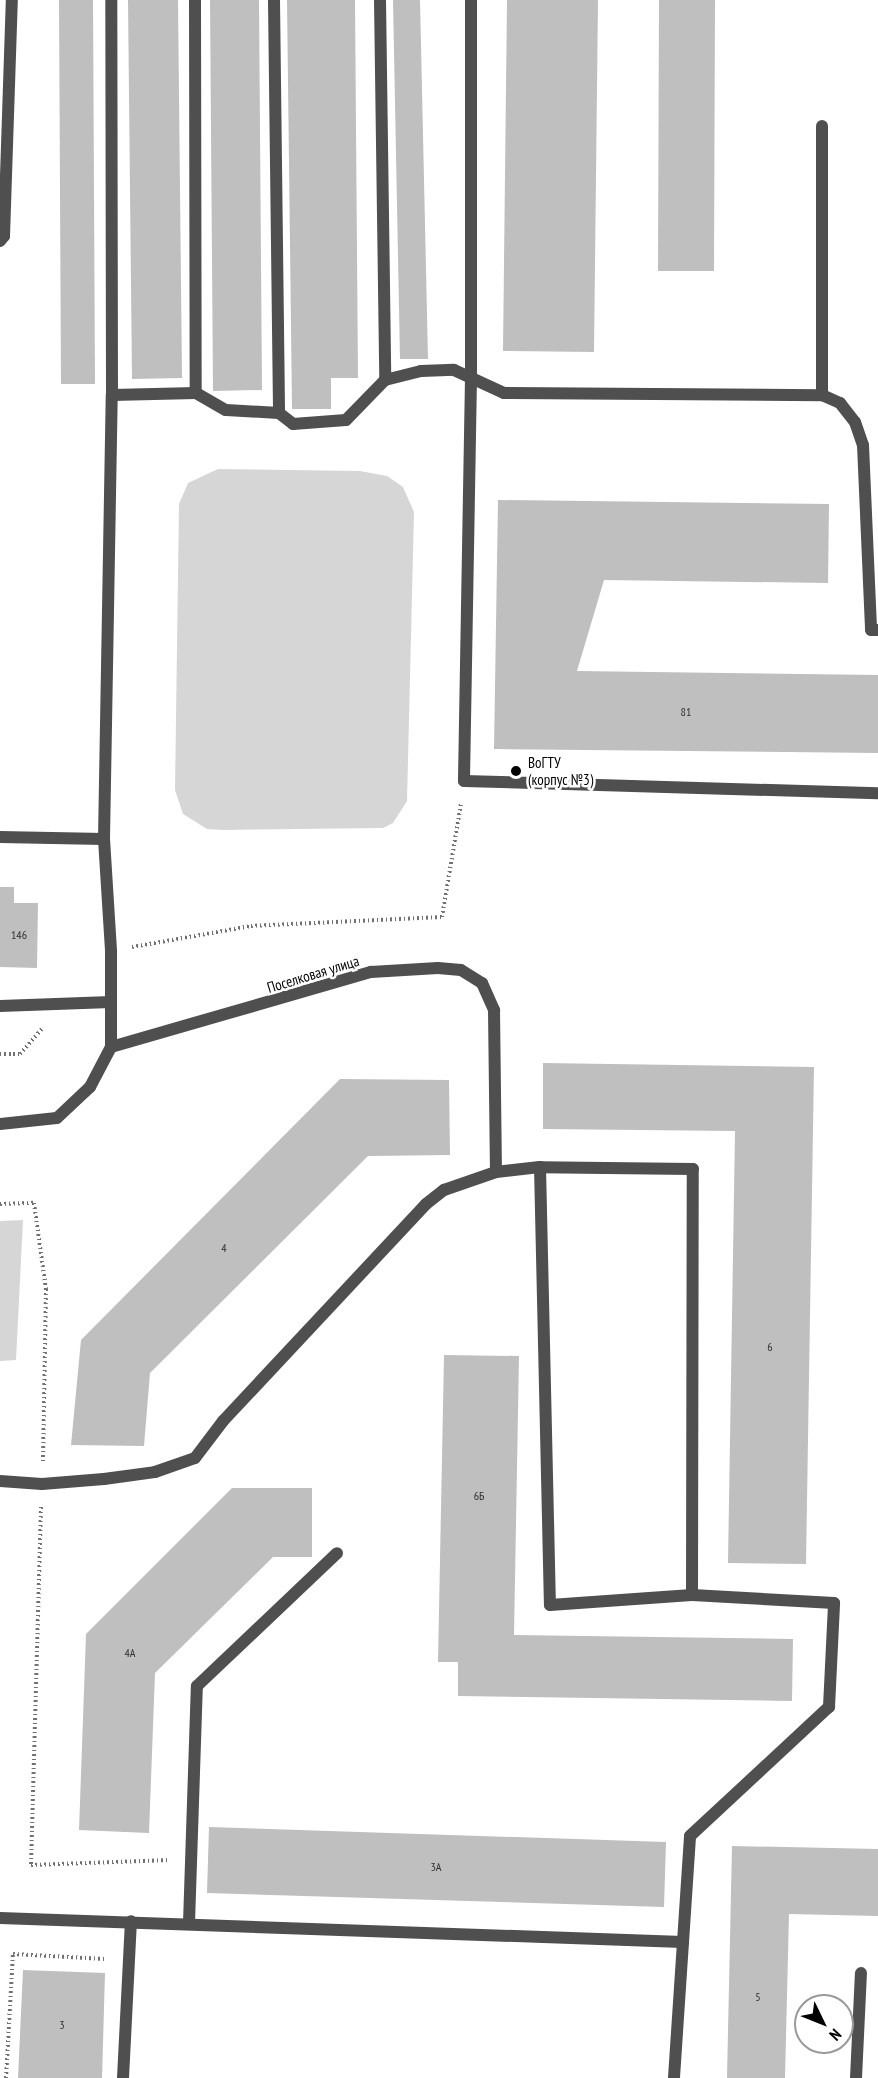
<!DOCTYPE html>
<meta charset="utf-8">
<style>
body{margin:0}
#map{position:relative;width:878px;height:2078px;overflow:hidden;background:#fff;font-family:"PT Sans Narrow",sans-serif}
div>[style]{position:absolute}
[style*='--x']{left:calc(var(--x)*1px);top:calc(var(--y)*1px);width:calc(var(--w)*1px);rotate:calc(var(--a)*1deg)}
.green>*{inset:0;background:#d6d6d6}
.building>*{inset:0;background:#bfbfbf}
.path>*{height:4px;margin-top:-2px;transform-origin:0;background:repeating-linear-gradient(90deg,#717171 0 1.5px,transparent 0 4.5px)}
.lane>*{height:12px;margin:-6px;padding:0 6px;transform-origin:6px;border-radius:6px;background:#4f4f4f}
.dots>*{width:16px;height:16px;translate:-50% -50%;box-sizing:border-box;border:3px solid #fff;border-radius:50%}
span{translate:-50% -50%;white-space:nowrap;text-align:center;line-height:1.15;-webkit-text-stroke:5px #fff;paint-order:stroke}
.number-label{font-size:12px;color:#303030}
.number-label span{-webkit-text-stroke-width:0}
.poi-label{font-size:15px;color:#000}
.left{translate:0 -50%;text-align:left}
.street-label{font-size:15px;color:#000}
.north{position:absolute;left:794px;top:1994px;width:60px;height:60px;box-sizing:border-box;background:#fff;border:2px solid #999;border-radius:50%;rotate:133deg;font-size:16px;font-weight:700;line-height:24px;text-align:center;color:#000}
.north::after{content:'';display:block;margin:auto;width:21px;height:27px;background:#000;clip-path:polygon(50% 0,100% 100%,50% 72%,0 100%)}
</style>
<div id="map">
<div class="green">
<div style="clip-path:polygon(218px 469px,360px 471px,387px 476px,403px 487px,414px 512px,407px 801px,393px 823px,383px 828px,223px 830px,207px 829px,183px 814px,175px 790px,179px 504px,188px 483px)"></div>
<div style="clip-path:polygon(23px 1220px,16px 1360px,0 1361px,0 1221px)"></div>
</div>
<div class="building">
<div style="clip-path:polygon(59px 0,93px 0,95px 384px,61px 384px)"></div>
<div style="clip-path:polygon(128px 0,178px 0,182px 378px,132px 379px)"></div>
<div style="clip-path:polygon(210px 0,259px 0,262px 390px,213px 391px)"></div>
<div style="clip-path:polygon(287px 0,355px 0,358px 378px,331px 378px,331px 409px,292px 409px)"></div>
<div style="clip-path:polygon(393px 0,420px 0,428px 359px,400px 359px)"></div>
<div style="clip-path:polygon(507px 0,598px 0,594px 352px,503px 351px)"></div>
<div style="clip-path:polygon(659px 0,715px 0,714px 271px,658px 271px)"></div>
<div style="clip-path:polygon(498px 500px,829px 504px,828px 583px,604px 580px,577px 671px,878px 675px,878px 753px,494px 749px)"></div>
<div style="clip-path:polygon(0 887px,14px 887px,14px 903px,38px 903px,37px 968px,0 967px)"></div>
<div style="clip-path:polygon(543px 1063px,814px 1067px,806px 1564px,728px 1563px,735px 1131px,543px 1129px)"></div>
<div style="clip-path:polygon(340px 1079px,449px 1080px,450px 1155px,368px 1156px,150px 1373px,144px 1446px,71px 1445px,81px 1340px)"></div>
<div style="clip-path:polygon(444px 1355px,519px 1356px,514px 1635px,793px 1639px,792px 1701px,458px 1696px,458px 1662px,438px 1662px)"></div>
<div style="clip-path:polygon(232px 1488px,312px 1488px,312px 1557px,273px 1557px,155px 1673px,149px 1833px,79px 1830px,86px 1634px)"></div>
<div style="clip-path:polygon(209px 1827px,666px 1842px,664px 1907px,207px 1893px)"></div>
<div style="clip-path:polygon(732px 1846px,878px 1849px,878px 1916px,789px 1914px,785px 2078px,727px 2078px)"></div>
<div style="clip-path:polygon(23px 1970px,105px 1973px,102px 2078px,18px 2078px)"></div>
</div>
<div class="path">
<div style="--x:132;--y:947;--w:121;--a:-10"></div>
<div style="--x:251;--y:926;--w:191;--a:-2.7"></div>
<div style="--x:442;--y:917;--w:116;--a:-80.5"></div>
<div style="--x:0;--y:1054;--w:20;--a:0"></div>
<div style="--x:20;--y:1054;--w:35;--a:-49"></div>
<div style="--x:0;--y:1204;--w:34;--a:-2"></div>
<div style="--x:34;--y:1203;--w:87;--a:82.1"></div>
<div style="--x:46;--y:1289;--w:172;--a:91"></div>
<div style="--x:41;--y:1507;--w:358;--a:91.6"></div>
<div style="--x:31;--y:1865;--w:139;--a:-2.1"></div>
<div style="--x:6;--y:2078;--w:124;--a:-86.8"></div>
<div style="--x:13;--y:1954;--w:92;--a:3.1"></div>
</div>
<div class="lane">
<div style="--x:195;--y:0;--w:393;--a:89.9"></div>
<div style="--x:274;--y:0;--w:413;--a:89.3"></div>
<div style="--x:380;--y:0;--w:380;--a:89.2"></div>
<div style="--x:471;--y:0;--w:378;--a:90"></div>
<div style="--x:471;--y:378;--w:403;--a:91"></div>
<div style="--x:464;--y:781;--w:414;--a:1.7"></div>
<div style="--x:822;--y:126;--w:269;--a:90"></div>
<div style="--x:0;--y:241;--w:6;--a:-51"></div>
<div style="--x:4;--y:236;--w:236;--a:-88.1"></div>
<div style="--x:112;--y:395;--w:84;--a:-1.4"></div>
<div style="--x:196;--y:393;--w:34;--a:30"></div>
<div style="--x:226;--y:410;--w:53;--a:3.2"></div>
<div style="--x:279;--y:413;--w:18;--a:38"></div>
<div style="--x:293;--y:424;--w:53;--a:-4.3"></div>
<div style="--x:346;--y:420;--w:56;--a:-45.7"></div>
<div style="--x:385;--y:380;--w:37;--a:-14"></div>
<div style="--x:421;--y:371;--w:33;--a:-2"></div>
<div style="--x:454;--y:370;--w:55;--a:24.7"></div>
<div style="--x:504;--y:393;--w:318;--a:0.4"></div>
<div style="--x:822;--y:395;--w:20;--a:24"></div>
<div style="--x:840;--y:403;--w:24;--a:52"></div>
<div style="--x:855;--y:422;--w:24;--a:71"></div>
<div style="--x:863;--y:445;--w:185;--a:87.5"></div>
<div style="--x:871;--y:630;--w:7;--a:0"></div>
<div style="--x:0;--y:837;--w:104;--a:1.1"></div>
<div style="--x:104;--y:839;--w:112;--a:86.4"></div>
<div style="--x:111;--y:951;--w:96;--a:90"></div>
<div style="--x:104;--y:839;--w:444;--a:-89"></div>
<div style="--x:112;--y:395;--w:395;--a:-90.1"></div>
<div style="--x:0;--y:1006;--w:111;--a:-2.1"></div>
<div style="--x:0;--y:1124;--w:57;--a:-6"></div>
<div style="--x:57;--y:1118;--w:45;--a:-43.2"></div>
<div style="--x:90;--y:1087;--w:45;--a:-62.3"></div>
<div style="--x:111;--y:1047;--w:271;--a:-16.1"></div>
<div style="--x:371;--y:972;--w:67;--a:-3.4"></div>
<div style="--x:438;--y:968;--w:23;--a:5"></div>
<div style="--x:461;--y:970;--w:25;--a:32"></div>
<div style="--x:482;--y:983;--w:30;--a:66"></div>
<div style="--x:494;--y:1010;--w:162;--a:89.3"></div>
<div style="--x:0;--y:1481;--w:42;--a:4.1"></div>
<div style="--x:42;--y:1484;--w:62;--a:-4.6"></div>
<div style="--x:104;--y:1479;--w:51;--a:-7.8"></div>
<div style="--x:155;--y:1472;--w:42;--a:-19.3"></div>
<div style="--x:195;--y:1458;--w:46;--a:-52.9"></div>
<div style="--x:223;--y:1421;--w:297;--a:-46.9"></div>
<div style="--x:426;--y:1204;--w:23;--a:-38"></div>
<div style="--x:444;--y:1190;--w:55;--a:-19.1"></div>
<div style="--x:496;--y:1172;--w:44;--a:-6.5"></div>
<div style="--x:0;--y:1918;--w:683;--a:2.01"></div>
<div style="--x:683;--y:1942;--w:136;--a:93.8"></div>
<div style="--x:189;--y:1923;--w:237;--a:-88.1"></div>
<div style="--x:197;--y:1686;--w:193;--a:-43.5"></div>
<div style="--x:683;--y:1942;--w:106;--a:-86.2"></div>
<div style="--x:690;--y:1836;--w:190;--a:-42.9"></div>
<div style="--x:829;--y:1707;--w:104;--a:-87.2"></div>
<div style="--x:834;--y:1603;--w:142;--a:-176.8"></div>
<div style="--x:692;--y:1595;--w:426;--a:-89.9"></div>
<div style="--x:693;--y:1169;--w:153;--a:-179.3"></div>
<div style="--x:540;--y:1167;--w:438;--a:88.7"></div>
<div style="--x:550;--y:1605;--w:142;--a:-4"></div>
<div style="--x:123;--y:2078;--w:157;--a:-87.1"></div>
<div style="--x:856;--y:2078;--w:105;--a:-87.3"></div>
</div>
<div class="dots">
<div style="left:516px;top:771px;background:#000"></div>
</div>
<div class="number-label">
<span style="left:686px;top:712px">81</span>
<span style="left:19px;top:935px">146</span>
<span style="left:224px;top:1248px">4</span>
<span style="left:770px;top:1347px">6</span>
<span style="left:479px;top:1496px">6Б</span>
<span style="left:130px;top:1653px">4А</span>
<span style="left:436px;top:1867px">3А</span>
<span style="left:758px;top:1997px">5</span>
<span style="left:62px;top:2025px">3</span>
</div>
<div class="poi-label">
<span class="left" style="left:528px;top:771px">ВоГТУ<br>(корпус №3)</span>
</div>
<div class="street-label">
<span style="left:313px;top:974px;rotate:-17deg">Поселковая улица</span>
</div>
<div class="north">N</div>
</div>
